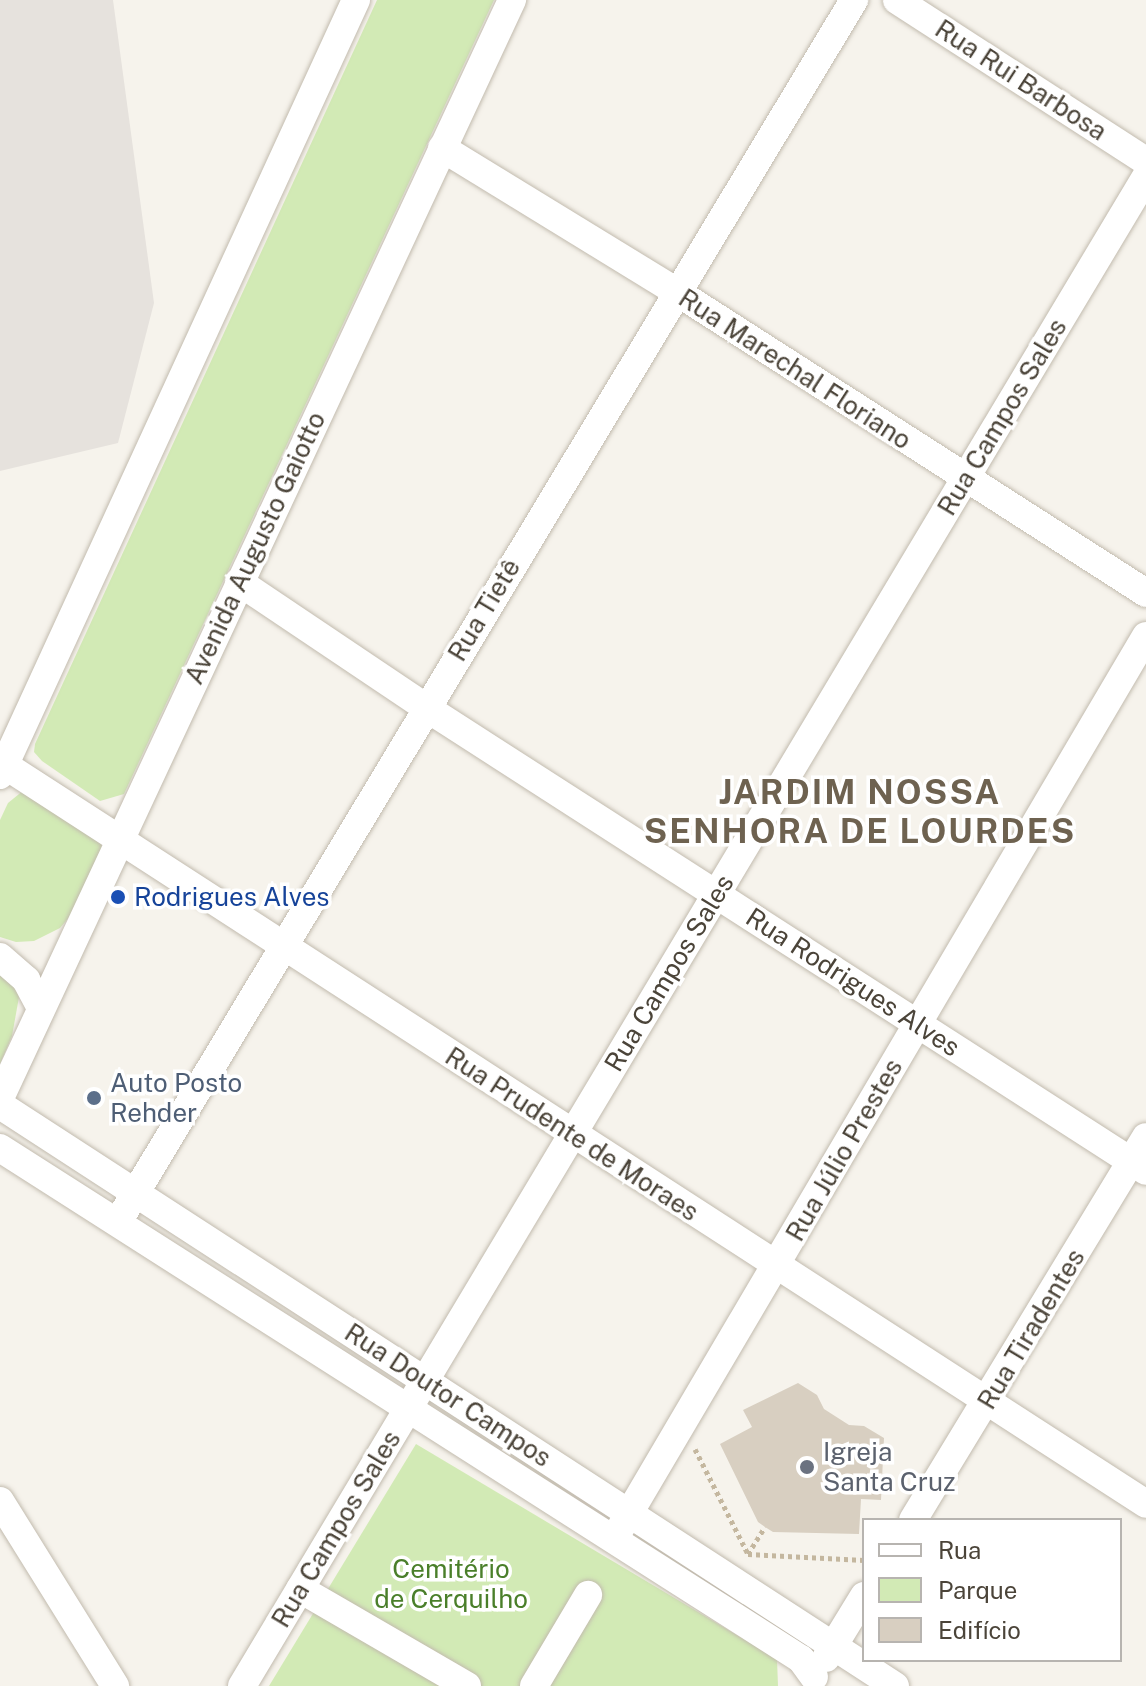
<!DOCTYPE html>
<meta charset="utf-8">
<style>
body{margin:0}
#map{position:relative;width:1146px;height:1686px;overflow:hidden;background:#f6f3ec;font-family:"Public Sans",sans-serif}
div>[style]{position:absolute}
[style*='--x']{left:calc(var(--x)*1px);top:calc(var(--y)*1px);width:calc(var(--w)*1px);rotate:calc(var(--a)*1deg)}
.industrial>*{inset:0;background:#e6e2dd}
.green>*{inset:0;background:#d2eab5}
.building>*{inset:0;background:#d8cfc1}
.path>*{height:5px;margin-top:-2.5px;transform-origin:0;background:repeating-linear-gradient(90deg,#c4b79f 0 4px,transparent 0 8px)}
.roads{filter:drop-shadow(0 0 2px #c2bbae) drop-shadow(0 0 2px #c2bbae)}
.minor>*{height:28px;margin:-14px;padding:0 14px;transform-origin:14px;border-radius:14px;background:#fff}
.dots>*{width:22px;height:22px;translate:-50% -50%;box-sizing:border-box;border:4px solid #fff;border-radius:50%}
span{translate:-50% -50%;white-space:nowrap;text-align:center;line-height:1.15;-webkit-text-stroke:7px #fff;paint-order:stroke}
.street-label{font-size:26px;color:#4b4439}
.transit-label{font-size:26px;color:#164399}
.left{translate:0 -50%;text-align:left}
.service-label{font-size:26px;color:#4e5e75}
.worship-label{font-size:26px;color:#5b616d}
.park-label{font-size:26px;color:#4a7f2a}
.district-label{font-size:34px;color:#6e6250;font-weight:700;letter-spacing:2px}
.legend{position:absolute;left:862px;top:1518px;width:260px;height:144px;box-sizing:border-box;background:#fff;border:2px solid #b7b4b0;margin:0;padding:10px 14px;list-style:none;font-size:24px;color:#4b4439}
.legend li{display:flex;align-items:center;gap:16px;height:40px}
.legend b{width:40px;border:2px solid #b7b4b0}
</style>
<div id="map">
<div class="industrial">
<div style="clip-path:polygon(0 0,113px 0,154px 303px,118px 443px,0 471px)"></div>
</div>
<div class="green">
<div style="clip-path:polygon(377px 0,494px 0,124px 794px,100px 801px,42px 761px,34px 752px,35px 744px)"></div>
<div style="clip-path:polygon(24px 790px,101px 840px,102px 849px,71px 915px,60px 928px,34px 941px,16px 942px,0 937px,0 820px,8px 803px)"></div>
<div style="clip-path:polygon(0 967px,13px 980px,19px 997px,12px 1036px,0 1064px)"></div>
<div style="clip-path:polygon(416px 1444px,777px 1659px,778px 1686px,269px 1686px)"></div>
</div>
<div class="building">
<div style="clip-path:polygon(798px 1383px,817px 1395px,824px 1409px,849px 1425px,864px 1426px,884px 1438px,881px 1500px,861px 1499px,859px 1534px,773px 1532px,765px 1527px,758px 1522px,720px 1444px,752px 1427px,743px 1410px)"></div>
</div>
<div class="path">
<div style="--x:695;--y:1449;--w:118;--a:63.2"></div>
<div style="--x:748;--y:1554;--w:116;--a:3"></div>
<div style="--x:748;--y:1554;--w:32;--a:-58"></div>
</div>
<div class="roads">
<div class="minor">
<div style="--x:897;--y:0;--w:297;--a:32.9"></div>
<div style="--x:442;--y:148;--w:276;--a:31.5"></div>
<div style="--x:677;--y:292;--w:557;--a:32.69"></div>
<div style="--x:239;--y:582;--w:224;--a:33.9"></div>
<div style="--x:425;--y:707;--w:857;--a:32.76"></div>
<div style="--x:0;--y:762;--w:1365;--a:32.92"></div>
<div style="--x:0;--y:775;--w:853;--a:-65.33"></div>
<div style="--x:0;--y:957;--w:35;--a:41"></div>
<div style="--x:26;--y:980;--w:32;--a:62"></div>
<div style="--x:0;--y:1098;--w:1212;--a:-65"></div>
<div style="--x:0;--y:1105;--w:1067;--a:32.99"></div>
<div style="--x:0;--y:1148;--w:950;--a:32.54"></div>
<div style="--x:801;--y:1659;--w:22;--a:54"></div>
<div style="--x:118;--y:1222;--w:1427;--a:-58.94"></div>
<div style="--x:0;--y:1501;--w:218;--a:58.1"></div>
<div style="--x:913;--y:1520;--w:448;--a:-58.7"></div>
<div style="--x:614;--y:1539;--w:1048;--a:-59.5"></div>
<div style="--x:300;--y:1589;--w:193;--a:30.1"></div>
<div style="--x:826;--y:1658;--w:73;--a:-58.5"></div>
<div style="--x:242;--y:1686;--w:1759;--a:-59.08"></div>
<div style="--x:534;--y:1686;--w:106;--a:-59.3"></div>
</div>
</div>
<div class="dots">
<div style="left:118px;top:897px;background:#1a4fb4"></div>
<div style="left:94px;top:1098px;background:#5c6f8a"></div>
<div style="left:807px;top:1467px;background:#6b7280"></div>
</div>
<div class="street-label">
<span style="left:1021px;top:80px;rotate:33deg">Rua Rui Barbosa</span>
<span style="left:795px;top:369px;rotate:33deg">Rua Marechal Floriano</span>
<span style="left:1002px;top:417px;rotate:-59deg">Rua Campos Sales</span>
<span style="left:255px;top:548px;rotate:-65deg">Avenida Augusto Gaiotto</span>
<span style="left:484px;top:610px;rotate:-59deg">Rua Tietê</span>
<span style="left:669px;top:973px;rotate:-59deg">Rua Campos Sales</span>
<span style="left:853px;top:982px;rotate:33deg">Rua Rodrigues Alves</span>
<span style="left:572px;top:1134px;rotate:33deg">Rua Prudente de Moraes</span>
<span style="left:844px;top:1150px;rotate:-60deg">Rua Júlio Prestes</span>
<span style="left:1031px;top:1329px;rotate:-59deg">Rua Tiradentes</span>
<span style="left:448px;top:1395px;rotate:33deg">Rua Doutor Campos</span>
<span style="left:336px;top:1529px;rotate:-59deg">Rua Campos Sales</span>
</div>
<div class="transit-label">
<span class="left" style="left:134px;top:897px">Rodrigues Alves</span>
</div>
<div class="service-label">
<span class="left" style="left:110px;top:1098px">Auto Posto<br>Rehder</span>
</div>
<div class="worship-label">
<span class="left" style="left:823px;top:1467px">Igreja<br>Santa Cruz</span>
</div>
<div class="park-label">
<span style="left:451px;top:1584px">Cemitério<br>de Cerquilho</span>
</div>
<div class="district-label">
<span style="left:860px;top:812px">JARDIM NOSSA<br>SENHORA DE LOURDES</span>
</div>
<ul class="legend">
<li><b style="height:10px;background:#fff"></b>Rua</li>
<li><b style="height:22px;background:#d2eab5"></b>Parque</li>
<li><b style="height:22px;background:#d8cfc1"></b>Edifício</li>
</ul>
</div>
